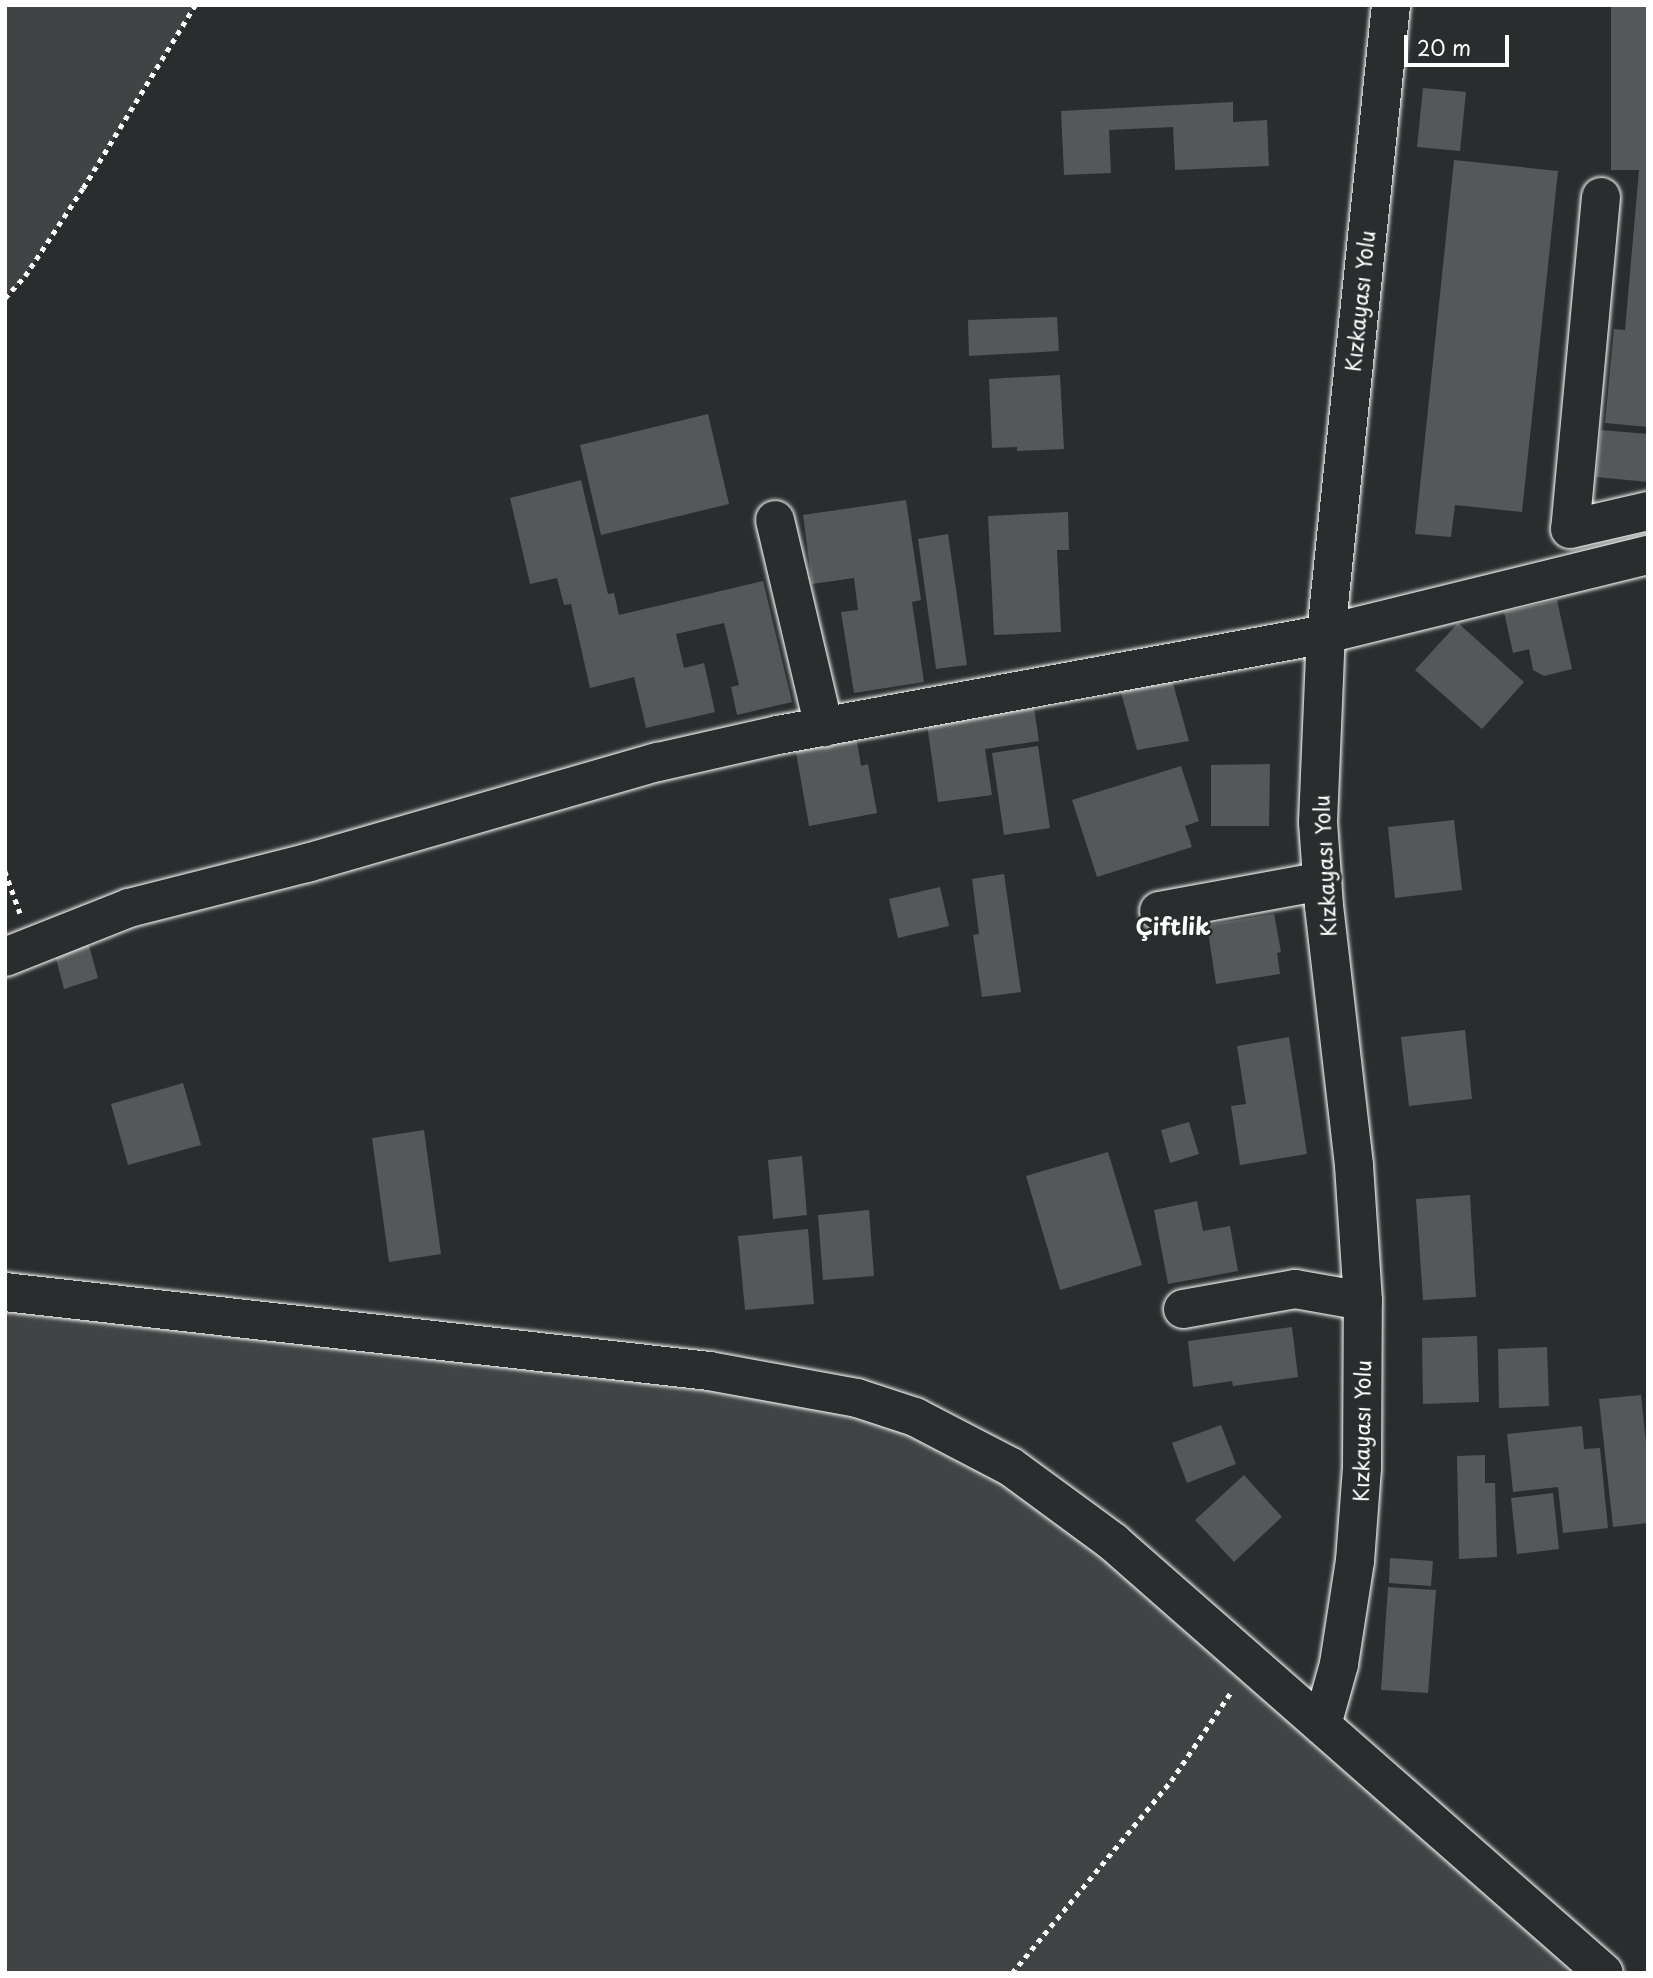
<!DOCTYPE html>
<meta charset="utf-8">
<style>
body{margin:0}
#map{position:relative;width:1653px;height:1978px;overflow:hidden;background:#2a2d2e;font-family:"Playpen Sans",sans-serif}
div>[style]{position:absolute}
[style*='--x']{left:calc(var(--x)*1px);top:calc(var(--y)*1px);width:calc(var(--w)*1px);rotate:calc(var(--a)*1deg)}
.green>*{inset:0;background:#414445}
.building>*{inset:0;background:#555758}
.path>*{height:4.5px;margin-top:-2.25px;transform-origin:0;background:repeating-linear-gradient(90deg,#fff 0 5px,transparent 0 10px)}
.roads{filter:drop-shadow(0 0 2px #fff) drop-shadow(0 0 2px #fff)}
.minor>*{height:38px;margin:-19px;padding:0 19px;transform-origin:19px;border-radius:19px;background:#2a2d2e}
span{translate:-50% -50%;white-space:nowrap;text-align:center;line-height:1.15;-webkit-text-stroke:5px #2a2d2e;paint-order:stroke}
.street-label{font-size:21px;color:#fff}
.neighbourhood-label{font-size:23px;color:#fff;font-weight:700}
.frame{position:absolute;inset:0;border:7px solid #fff;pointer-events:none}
.scale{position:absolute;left:1404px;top:35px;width:105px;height:32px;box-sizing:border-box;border:4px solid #fff;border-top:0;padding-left:9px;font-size:21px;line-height:24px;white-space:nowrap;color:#fff;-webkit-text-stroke:5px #2a2d2e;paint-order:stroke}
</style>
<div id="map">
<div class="green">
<div style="clip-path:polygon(5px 5px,195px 5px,83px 188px,25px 276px,5px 298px)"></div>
<div style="clip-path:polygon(5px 1292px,709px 1371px,961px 1440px,1604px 1973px,5px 1973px)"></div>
</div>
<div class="building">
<div style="clip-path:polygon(1611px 5px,1648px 5px,1648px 427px,1605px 423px,1614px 329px,1625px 330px,1639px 170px,1611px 170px)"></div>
<div style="clip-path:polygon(1423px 88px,1466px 92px,1460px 151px,1417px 147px)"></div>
<div style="clip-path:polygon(1233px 102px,1233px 122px,1267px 120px,1269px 166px,1175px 170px,1173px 127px,1109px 130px,1111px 173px,1064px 175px,1061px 111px)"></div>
<div style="clip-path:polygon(1454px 160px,1558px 171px,1522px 512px,1455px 505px,1451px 537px,1415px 534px)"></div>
<div style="clip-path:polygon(1057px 317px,1059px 351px,969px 356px,968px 320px)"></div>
<div style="clip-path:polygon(1060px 375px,1064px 449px,1017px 451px,1017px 447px,992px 448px,989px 379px)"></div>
<div style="clip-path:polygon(708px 414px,729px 504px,601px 535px,580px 445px)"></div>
<div style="clip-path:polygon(1601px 430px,1648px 434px,1648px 482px,1596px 477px)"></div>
<div style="clip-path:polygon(581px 480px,608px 594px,614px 593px,619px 615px,763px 581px,792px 702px,737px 715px,731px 687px,739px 685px,724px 623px,676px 634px,684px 668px,704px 663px,715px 712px,646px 728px,634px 677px,590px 688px,571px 604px,564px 605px,557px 578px,530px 584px,510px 498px)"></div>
<div style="clip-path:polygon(906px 500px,921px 600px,912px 602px,924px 682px,854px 693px,841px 612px,858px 610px,854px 578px,812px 584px,803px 515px)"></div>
<div style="clip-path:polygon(1068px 512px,1069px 550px,1057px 550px,1061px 632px,994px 635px,988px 516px)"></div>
<div style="clip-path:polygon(948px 534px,967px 665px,936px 669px,918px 539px)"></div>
<div style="clip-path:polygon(1557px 600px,1572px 669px,1544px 676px,1533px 670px,1529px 649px,1513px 653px,1504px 612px)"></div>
<div style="clip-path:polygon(1458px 623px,1524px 682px,1482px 729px,1415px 670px)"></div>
<div style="clip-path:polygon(1172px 680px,1189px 741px,1137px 750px,1120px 689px)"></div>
<div style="clip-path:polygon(1034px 708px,1039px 741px,985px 749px,992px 795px,938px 802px,927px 724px)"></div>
<div style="clip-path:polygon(856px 735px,861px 766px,868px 764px,877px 813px,809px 826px,795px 747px)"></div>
<div style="clip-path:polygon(1038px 746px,1050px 828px,1004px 835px,992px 753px)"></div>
<div style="clip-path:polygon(1270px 764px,1269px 826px,1211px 826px,1211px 765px)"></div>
<div style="clip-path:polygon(1181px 766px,1199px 821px,1185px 826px,1192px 847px,1097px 877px,1072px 800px)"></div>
<div style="clip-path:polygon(1454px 820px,1462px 890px,1395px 898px,1388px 827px)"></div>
<div style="clip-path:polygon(1004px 874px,1021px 992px,982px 997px,973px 935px,979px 934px,972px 879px)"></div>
<div style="clip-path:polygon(940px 887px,949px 926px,898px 938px,889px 899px)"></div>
<div style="clip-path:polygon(1274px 914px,1281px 952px,1277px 953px,1280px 974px,1216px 984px,1207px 925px)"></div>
<div style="clip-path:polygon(88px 942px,98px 978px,64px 989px,54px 951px)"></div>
<div style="clip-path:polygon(1465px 1030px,1472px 1099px,1409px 1106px,1401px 1037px)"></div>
<div style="clip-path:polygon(1289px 1037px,1307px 1154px,1240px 1165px,1231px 1106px,1246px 1104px,1237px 1046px)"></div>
<div style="clip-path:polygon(183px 1083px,201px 1145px,128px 1165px,111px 1104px)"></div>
<div style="clip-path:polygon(1189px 1122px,1199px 1154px,1170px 1163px,1161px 1130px)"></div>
<div style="clip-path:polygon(424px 1130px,441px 1254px,389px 1262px,372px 1138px)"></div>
<div style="clip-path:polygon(1108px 1152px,1142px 1265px,1060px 1290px,1026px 1176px)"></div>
<div style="clip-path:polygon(802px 1156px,807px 1215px,773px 1219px,768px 1160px)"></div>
<div style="clip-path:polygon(1470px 1195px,1476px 1297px,1423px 1300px,1416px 1199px)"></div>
<div style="clip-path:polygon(1197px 1201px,1203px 1231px,1230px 1226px,1238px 1271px,1168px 1284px,1154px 1210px)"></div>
<div style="clip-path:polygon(869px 1210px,874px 1276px,823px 1280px,818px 1215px)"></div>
<div style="clip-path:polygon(808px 1229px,814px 1304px,745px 1310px,738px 1236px)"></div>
<div style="clip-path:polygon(1292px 1327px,1298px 1377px,1233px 1386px,1232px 1381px,1193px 1387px,1188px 1341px)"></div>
<div style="clip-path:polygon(1477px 1336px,1479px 1402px,1423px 1404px,1422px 1338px)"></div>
<div style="clip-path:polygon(1547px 1347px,1549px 1406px,1499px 1408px,1498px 1349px)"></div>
<div style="clip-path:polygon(1641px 1395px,1648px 1463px,1648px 1523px,1613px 1527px,1599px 1399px)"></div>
<div style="clip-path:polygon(1221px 1425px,1236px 1464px,1187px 1483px,1172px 1443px)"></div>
<div style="clip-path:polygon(1582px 1426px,1584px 1449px,1600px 1448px,1608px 1528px,1563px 1533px,1558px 1487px,1513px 1492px,1507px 1434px)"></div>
<div style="clip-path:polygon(1485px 1455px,1485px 1483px,1495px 1483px,1497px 1557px,1459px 1559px,1457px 1456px)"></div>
<div style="clip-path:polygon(1244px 1475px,1282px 1517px,1234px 1562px,1195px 1520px)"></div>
<div style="clip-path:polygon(1553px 1493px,1559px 1549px,1517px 1554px,1511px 1498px)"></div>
<div style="clip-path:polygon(1390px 1558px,1433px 1561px,1431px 1586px,1389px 1583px)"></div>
<div style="clip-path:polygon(1388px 1587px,1436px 1590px,1428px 1693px,1381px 1690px)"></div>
</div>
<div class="path">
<div style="--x:5;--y:298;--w:30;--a:-48"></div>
<div style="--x:25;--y:276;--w:105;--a:-56.6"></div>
<div style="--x:83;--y:188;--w:215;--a:-58.5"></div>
<div style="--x:5;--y:871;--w:45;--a:70.3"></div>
<div style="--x:1012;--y:1973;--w:249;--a:-50.4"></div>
<div style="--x:1171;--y:1781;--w:107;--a:-56"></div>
</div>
<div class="roads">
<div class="minor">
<div style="--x:1601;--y:197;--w:333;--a:95.3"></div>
<div style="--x:1570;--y:529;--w:80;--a:-13"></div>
<div style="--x:775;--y:520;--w:213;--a:76.7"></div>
<div style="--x:1159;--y:911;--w:166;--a:-10.4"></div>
<div style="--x:5;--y:957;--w:133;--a:-21.6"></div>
<div style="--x:129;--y:908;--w:184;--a:-14.2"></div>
<div style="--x:307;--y:863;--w:365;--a:-16.1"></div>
<div style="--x:658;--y:762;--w:123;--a:-12.7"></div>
<div style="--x:778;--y:735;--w:557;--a:-10.44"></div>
<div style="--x:1326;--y:634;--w:332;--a:-13.8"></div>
<div style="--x:5;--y:1292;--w:708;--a:6.4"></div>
<div style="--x:709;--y:1371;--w:150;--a:10.3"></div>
<div style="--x:857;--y:1398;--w:61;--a:18.1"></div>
<div style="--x:915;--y:1417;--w:108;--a:27.5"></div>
<div style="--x:1011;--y:1467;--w:127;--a:36.3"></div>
<div style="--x:1113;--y:1542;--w:653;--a:41.28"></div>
<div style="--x:1183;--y:1309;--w:114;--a:-10.1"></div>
<div style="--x:1295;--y:1289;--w:69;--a:10"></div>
<div style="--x:1322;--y:1725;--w:63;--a:-74.4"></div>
<div style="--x:1339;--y:1664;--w:104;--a:-81.2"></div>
<div style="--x:1355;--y:1561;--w:93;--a:-85.7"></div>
<div style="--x:1362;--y:1468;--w:167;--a:-89.7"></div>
<div style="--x:1363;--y:1301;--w:136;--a:-93.8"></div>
<div style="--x:1354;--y:1165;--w:261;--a:-96.6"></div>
<div style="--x:1324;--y:906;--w:84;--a:-94.1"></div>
<div style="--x:1318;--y:822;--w:188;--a:-87.6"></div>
<div style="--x:1326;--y:634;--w:632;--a:-84.1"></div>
</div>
</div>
<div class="street-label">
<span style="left:1359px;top:301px;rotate:-84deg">Kızkayası Yolu</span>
<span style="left:1324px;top:866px;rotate:-93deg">Kızkayası Yolu</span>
<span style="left:1361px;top:1431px;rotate:-89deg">Kızkayası Yolu</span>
</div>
<div class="neighbourhood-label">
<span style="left:1173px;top:926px">Çiftlik</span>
</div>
<div class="frame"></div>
<div class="scale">20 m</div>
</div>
